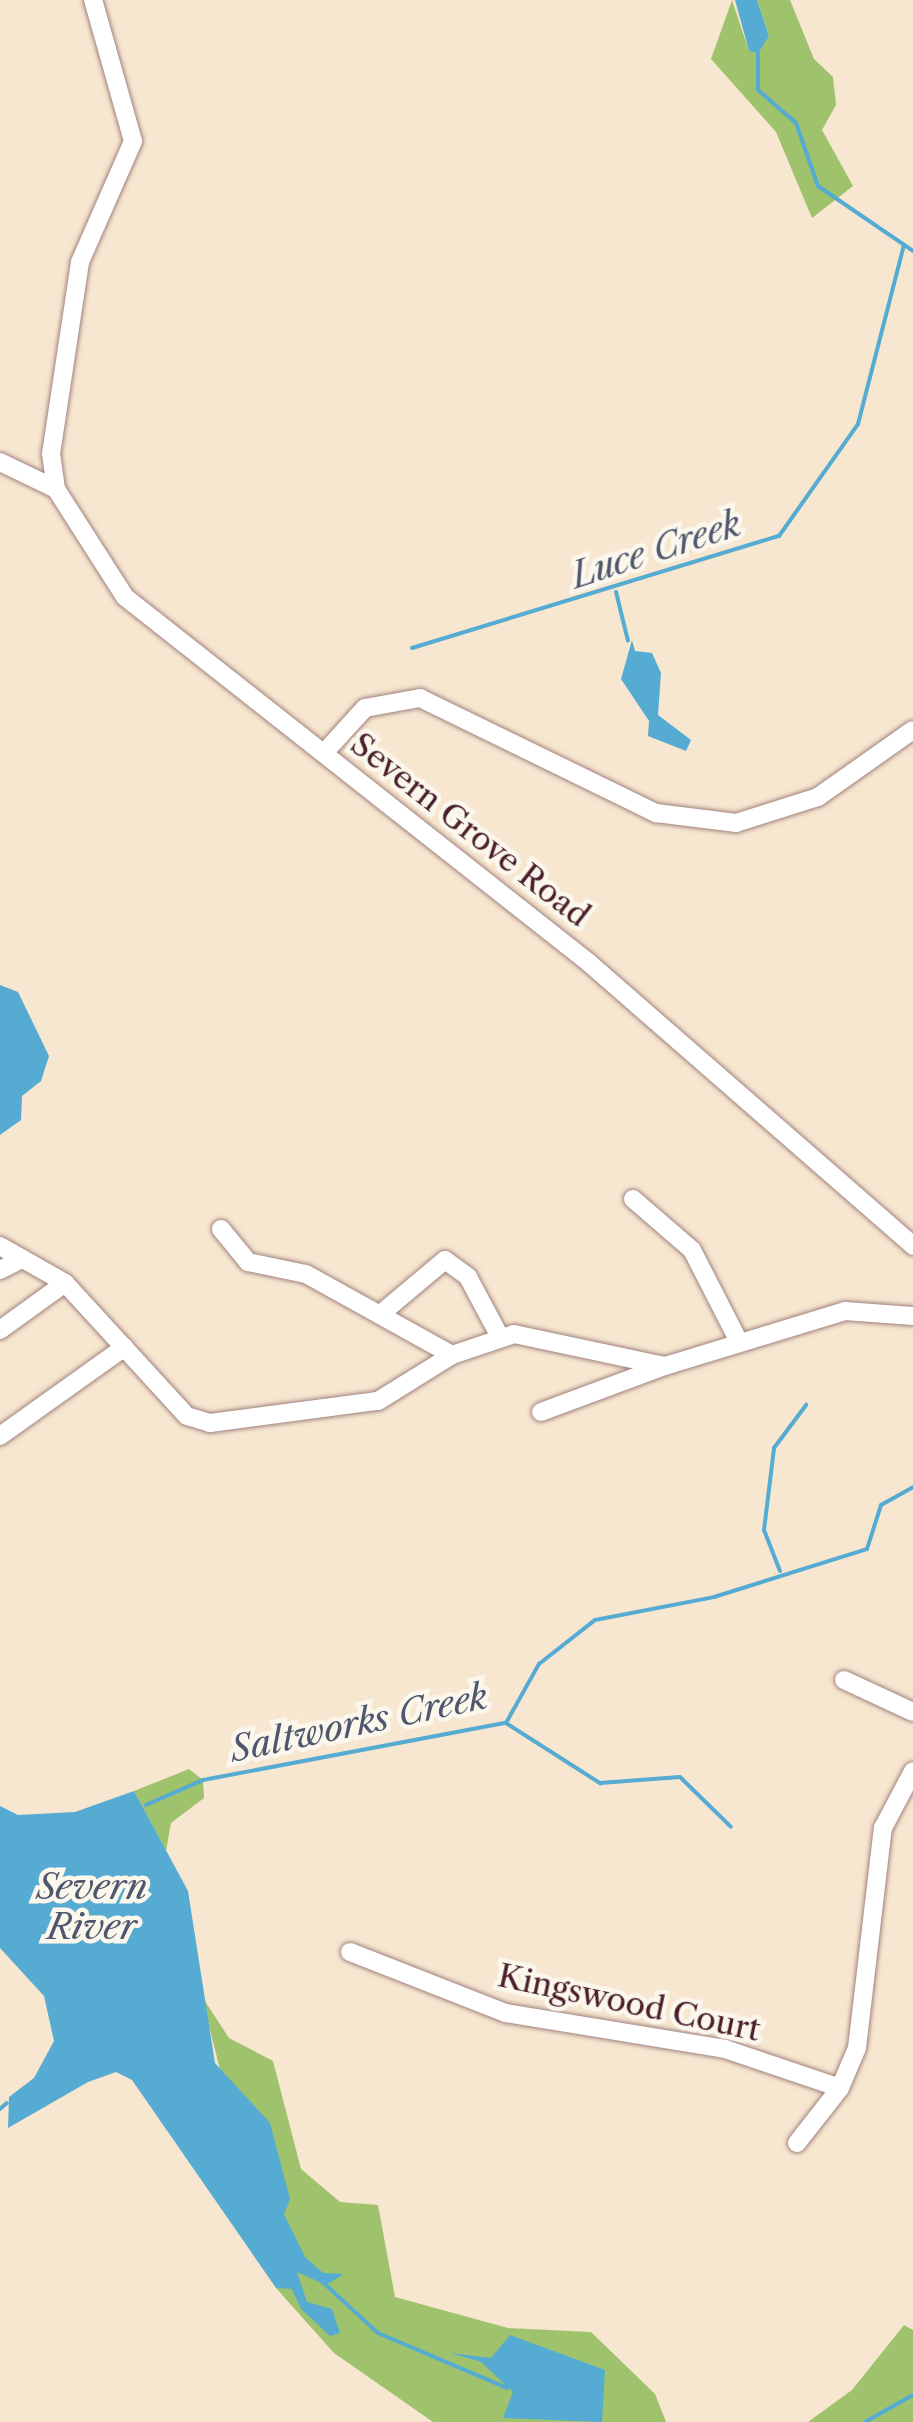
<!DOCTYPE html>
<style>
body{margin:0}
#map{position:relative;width:913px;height:2422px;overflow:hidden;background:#f7e6d0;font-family:"Libre Caslon Text",serif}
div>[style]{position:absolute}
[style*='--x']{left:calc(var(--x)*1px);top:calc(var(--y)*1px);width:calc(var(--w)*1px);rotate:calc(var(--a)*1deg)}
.green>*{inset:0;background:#9fc26c}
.water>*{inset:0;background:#56abd2}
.stream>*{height:4px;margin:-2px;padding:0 2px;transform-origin:2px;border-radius:2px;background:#56abd2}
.roads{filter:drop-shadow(0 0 2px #a0827e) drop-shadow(0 0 2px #a0827e)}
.minor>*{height:18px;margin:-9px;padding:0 9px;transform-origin:9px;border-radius:9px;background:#fff}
span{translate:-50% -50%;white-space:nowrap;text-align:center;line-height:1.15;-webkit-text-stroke:9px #fbf7ec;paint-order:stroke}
.street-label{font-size:32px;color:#4a1f2b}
.water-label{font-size:35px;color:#4f576e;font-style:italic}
</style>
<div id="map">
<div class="green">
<div style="clip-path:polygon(732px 0,749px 51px,769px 36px,757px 0,790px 0,814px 59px,833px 77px,836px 105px,822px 130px,853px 186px,812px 218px,776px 132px,711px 59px)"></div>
<div style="clip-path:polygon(189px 1769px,203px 1780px,204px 1798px,171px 1823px,166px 1851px,134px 1791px)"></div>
<div style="clip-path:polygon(201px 1995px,229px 2038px,273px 2061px,301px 2169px,340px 2202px,378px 2205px,395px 2297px,508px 2328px,591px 2332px,655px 2394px,666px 2422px,433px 2422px,334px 2353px,276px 2288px)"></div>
<div style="clip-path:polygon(904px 2325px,913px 2330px,913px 2422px,808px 2422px,852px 2390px)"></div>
</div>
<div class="water">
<div style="clip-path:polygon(735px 0,757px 0,769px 36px,758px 53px,749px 51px)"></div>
<div style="clip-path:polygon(632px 640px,635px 651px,652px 653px,661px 673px,658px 715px,691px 740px,686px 751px,648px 736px,649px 721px,621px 679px)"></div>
<div style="clip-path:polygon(0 985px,18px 992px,49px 1056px,41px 1081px,22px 1096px,21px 1120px,0 1135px)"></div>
<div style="clip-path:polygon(134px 1791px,188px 1891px,215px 2063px,270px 2123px,290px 2199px,284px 2214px,305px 2257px,323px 2273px,344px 2274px,326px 2285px,297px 2272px,307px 2302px,332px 2309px,340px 2333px,330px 2336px,301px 2309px,292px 2289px,276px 2288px,132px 2080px,116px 2072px,88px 2082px,8px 2128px,9px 2097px,34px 2078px,54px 2041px,44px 1996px,0 1948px,0 1806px,18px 1815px,75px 1812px)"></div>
<div style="clip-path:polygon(510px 2335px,605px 2370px,602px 2422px,503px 2418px,513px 2392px,481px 2362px,450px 2353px,491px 2358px)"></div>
</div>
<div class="stream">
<div style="--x:758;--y:53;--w:37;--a:90"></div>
<div style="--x:758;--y:90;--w:50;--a:41"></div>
<div style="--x:796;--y:123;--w:67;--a:70.8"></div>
<div style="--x:818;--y:186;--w:115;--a:34.4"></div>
<div style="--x:616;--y:592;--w:50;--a:76.2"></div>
<div style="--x:412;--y:648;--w:384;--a:-17"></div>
<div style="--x:779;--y:536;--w:137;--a:-54.8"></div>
<div style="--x:858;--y:424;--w:185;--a:-75.6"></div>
<div style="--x:780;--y:1571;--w:44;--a:-111.3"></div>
<div style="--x:764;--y:1530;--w:83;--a:-83"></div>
<div style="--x:774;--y:1448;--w:54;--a:-53.3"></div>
<div style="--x:506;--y:1723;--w:112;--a:32.6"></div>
<div style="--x:600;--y:1783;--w:80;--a:-4.3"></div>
<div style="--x:680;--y:1777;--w:71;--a:44.4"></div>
<div style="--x:146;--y:1805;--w:62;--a:-23.7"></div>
<div style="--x:203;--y:1780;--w:308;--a:-10.7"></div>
<div style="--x:506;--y:1723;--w:68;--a:-60.8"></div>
<div style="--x:539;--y:1664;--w:71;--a:-38.2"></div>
<div style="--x:595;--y:1620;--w:121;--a:-10.9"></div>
<div style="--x:714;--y:1597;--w:160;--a:-17.4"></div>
<div style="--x:867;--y:1549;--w:46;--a:-72.3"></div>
<div style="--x:881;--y:1505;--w:37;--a:-29"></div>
<div style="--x:0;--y:2109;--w:9;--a:-41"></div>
<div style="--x:316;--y:2276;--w:84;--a:42.6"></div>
<div style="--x:378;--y:2333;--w:140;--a:23.1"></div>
<div style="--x:865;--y:2422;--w:55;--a:-29.4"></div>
</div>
<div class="roads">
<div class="minor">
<div style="--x:0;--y:462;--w:62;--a:25.7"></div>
<div style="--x:56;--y:489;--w:128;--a:57.4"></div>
<div style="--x:125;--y:597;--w:590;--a:38.25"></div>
<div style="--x:588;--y:962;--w:432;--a:41.1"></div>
<div style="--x:56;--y:489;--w:35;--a:-98"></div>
<div style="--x:51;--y:454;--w:194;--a:-81.4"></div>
<div style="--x:80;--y:262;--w:132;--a:-66.3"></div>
<div style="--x:133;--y:141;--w:147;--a:-105.8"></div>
<div style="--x:324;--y:753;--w:61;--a:-47.7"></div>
<div style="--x:365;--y:708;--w:56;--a:-10.3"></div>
<div style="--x:420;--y:698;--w:263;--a:26"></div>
<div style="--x:656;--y:813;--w:81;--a:7.1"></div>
<div style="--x:736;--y:823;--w:86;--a:-17.6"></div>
<div style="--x:818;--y:797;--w:116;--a:-35.2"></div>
<div style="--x:633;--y:1199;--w:78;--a:40.8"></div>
<div style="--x:692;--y:1250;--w:101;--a:62.9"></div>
<div style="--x:221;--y:1229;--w:43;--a:50.7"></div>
<div style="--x:248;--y:1262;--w:59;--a:11.7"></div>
<div style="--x:306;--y:1274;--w:167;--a:29"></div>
<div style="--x:0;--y:1246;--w:75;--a:29.6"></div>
<div style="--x:65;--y:1283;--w:180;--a:47.5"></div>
<div style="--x:187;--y:1416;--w:24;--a:17"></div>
<div style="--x:210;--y:1423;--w:169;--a:-7.5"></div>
<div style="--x:378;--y:1401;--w:87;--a:-31.9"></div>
<div style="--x:452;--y:1355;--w:65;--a:-18.7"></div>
<div style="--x:514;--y:1334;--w:154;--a:12"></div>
<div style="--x:665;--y:1366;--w:188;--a:-17"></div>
<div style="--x:845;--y:1311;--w:68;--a:4.2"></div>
<div style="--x:0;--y:1270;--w:25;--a:-27"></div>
<div style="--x:383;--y:1312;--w:81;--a:-40"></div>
<div style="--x:445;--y:1260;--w:29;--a:36"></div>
<div style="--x:468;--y:1277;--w:68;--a:61.9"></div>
<div style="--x:0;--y:1330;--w:80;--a:-35.9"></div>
<div style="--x:541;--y:1412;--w:132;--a:-20.4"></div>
<div style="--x:0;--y:1436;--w:153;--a:-35.5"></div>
<div style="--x:844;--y:1680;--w:76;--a:24.9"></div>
<div style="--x:350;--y:1952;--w:168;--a:21.4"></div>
<div style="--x:506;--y:2013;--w:222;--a:9.3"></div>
<div style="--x:725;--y:2049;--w:121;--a:18.7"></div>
<div style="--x:797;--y:2143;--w:70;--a:-52"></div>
<div style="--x:840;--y:2088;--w:43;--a:-67"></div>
<div style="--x:857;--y:2048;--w:222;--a:-83.3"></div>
<div style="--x:883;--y:1828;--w:64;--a:-62.2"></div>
</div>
</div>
<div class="street-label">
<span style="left:470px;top:830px;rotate:38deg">Severn Grove Road</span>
<span style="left:629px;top:2003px;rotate:12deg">Kingswood Court</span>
</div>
<div class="water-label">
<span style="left:656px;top:550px;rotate:-18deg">Luce Creek</span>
<span style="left:359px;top:1723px;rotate:-12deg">Saltworks Creek</span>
<span style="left:92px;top:1907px">Severn<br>River</span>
</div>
</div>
